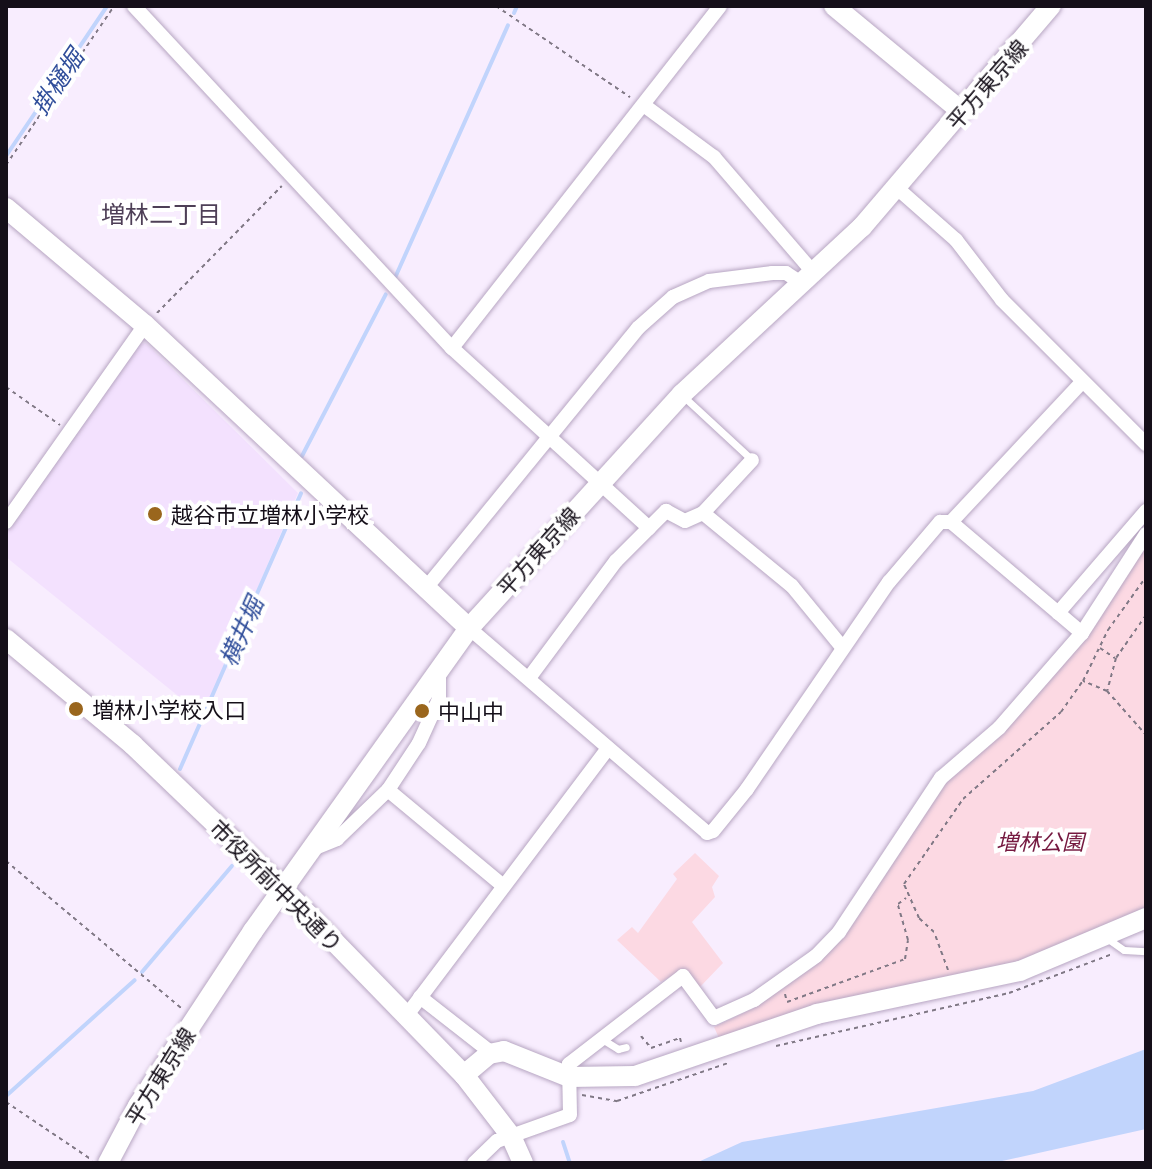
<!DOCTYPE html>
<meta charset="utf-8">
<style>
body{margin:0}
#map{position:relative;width:1152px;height:1169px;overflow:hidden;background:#f8edfe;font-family:Georgia,"Noto Sans JP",serif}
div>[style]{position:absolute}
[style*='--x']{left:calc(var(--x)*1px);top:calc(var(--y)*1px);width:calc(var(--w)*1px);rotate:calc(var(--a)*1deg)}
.built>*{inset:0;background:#f3e1fe}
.green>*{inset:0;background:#fcd9e3}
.water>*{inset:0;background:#c1d4fc}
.stream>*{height:4px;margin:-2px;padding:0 2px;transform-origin:2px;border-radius:2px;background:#c1d4fc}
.path>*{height:2px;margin-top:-1px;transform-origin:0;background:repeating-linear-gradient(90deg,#807885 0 4px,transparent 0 8px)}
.roads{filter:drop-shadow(0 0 2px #b7a6c2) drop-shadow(0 0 2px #b7a6c2)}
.lane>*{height:7px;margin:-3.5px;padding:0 3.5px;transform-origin:3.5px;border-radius:3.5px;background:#fff}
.street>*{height:14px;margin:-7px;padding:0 7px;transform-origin:7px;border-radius:7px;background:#fff}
.secondary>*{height:20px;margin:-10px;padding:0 10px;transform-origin:10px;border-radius:10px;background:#fff}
.dots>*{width:22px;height:22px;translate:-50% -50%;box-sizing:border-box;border:4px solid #fff;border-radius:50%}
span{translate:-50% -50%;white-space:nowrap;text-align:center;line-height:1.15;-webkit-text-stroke:8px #fff;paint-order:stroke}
.street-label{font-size:22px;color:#150f19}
.poi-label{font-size:22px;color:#150f19}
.left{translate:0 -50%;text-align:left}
.park-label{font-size:22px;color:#751940;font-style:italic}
.water-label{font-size:24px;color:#2f4d9a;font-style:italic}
.neighbourhood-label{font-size:24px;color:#4e3f57}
.frame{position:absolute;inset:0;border:8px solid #150f19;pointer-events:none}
</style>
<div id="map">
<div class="built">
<div style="clip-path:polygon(146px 343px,298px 493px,203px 716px,6px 557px,6px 535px,139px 344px)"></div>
</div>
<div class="green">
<div style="clip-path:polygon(1146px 546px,1146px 910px,1031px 960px,719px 1038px,714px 1027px,756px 1007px,816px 965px,845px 936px,946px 782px,1001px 735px)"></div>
<div style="clip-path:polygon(695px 853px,719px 876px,712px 887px,715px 897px,692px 922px,723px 963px,699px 988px,682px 970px,661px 982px,617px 940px,632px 927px,638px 933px,677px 879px,673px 874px)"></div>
</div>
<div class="water">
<div style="clip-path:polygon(1146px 1049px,1146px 1129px,993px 1163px,696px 1163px,742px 1142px,1033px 1091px)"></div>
</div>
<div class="stream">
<div style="--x:514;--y:13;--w:8;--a:-67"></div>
<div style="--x:6;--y:156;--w:181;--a:-56"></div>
<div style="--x:394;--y:280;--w:279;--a:-65.9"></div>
<div style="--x:302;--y:456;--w:182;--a:-62.6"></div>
<div style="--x:180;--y:769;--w:301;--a:-66.3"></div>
<div style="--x:142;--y:972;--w:139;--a:-49.7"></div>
<div style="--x:6;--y:1096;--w:173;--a:-42"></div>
<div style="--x:563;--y:1142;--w:22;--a:72"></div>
</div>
<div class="path">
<div style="--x:496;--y:6;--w:162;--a:34.2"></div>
<div style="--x:6;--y:165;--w:192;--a:-55.8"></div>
<div style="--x:157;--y:313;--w:178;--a:-45.5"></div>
<div style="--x:6;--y:387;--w:66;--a:35.1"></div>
<div style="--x:1146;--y:615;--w:52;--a:124.9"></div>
<div style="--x:1116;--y:658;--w:34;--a:105"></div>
<div style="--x:1107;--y:691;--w:59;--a:48.4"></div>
<div style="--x:1100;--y:648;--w:18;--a:34"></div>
<div style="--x:1107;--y:691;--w:26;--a:-157"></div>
<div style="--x:1083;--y:681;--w:57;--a:-63.9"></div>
<div style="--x:1108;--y:630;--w:65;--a:-54.4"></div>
<div style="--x:6;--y:861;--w:229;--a:40"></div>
<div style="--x:948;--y:970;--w:40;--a:-110.2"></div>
<div style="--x:934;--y:932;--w:21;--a:-137"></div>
<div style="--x:919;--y:918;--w:37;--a:-114"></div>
<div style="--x:904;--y:884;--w:103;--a:-55.2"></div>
<div style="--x:963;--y:799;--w:131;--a:-41.6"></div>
<div style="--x:1061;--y:712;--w:38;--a:-55"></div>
<div style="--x:785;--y:994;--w:8;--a:76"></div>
<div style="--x:787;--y:1002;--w:126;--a:-20"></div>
<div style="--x:905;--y:959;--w:19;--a:-81"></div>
<div style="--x:908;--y:940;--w:37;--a:-106"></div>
<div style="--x:898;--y:904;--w:10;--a:-37"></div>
<div style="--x:641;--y:1036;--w:16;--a:50"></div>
<div style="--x:651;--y:1048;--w:31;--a:-19"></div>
<div style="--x:680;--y:1038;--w:4;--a:76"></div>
<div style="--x:776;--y:1046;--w:239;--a:-12.8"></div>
<div style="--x:1009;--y:993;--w:110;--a:-20.7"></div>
<div style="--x:582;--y:1095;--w:36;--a:10"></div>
<div style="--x:617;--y:1101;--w:117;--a:-18.9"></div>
<div style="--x:6;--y:1102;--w:104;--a:34"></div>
</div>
<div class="roads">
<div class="lane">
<div style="--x:683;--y:396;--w:94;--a:42.8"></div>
<div style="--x:1108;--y:939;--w:19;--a:35"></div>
<div style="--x:1124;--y:950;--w:22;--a:3"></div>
<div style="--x:602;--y:1039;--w:19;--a:32"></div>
<div style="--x:618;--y:1049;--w:8;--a:-14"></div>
</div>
<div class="street">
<div style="--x:134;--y:6;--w:467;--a:47.1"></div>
<div style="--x:452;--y:348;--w:267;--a:42.4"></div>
<div style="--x:645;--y:106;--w:86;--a:36.5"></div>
<div style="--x:714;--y:157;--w:150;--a:49.3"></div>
<div style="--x:897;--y:188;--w:79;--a:41.4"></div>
<div style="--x:956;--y:240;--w:76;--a:52.5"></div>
<div style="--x:1002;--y:300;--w:204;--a:45"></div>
<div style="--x:452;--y:348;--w:434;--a:-51.9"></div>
<div style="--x:703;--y:513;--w:115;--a:39.4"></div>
<div style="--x:792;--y:586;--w:79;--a:50.7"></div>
<div style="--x:6;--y:522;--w:241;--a:-54.8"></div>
<div style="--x:951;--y:522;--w:172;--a:40.3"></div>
<div style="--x:426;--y:588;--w:335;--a:-50.8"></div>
<div style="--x:638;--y:328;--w:47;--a:-41.5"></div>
<div style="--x:673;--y:297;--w:39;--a:-24"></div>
<div style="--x:709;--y:281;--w:64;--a:-7.2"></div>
<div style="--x:772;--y:273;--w:14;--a:0"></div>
<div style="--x:786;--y:273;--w:17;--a:33"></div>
<div style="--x:1058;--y:613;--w:135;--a:-49.2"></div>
<div style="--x:469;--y:628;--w:314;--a:40.7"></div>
<div style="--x:707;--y:833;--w:6;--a:-18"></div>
<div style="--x:713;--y:831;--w:54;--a:-51"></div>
<div style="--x:747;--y:789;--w:251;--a:-55.6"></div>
<div style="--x:889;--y:582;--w:79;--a:-49.6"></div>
<div style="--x:940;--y:522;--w:11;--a:0"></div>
<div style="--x:951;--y:522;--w:192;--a:-46.9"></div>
<div style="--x:529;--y:678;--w:146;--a:-53.4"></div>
<div style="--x:616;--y:561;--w:71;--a:-45"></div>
<div style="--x:666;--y:511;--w:21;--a:28"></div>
<div style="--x:685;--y:521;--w:20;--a:-24"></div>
<div style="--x:703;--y:513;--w:72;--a:-47.2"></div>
<div style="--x:388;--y:790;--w:56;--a:-56.6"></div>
<div style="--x:419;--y:743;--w:48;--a:-65.6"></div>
<div style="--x:439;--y:699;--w:27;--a:-90"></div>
<div style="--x:315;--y:848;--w:24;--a:-22"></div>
<div style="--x:337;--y:839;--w:71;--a:-43.9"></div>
<div style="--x:388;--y:790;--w:148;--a:39.8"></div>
<div style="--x:420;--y:997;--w:93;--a:38"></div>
<div style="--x:407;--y:1015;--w:334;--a:-53"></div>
<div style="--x:474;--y:1163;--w:32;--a:-44"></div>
<div style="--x:497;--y:1141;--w:77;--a:-19.6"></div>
<div style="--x:570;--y:1115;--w:51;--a:-91.1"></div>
<div style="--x:569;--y:1064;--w:144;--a:-37.7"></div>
<div style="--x:683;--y:976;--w:52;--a:53.6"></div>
<div style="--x:714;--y:1018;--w:44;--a:-24.2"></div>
<div style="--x:754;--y:1000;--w:76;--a:-35.4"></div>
<div style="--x:816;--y:956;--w:33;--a:-46"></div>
<div style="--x:839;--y:932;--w:185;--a:-56.5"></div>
<div style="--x:941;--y:778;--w:77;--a:-40.8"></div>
<div style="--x:999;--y:728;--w:126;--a:-48.9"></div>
<div style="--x:1082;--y:633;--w:118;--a:-57.1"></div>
</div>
<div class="secondary">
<div style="--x:834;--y:6;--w:165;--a:39.6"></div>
<div style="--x:6;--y:208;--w:182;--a:40.1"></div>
<div style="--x:145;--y:325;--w:444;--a:43.1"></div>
<div style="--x:6;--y:639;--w:165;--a:39.8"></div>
<div style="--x:133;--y:745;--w:208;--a:43.8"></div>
<div style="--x:283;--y:889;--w:260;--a:45.8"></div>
<div style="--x:464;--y:1075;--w:77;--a:52.4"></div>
<div style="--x:511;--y:1136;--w:30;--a:66"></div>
<div style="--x:464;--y:1075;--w:33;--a:-40"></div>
<div style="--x:489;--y:1054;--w:15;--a:-11"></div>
<div style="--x:504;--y:1051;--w:70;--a:21.8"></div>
<div style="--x:569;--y:1077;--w:66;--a:-0.9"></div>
<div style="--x:635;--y:1076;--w:192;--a:-18.8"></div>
<div style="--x:817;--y:1014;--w:208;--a:-12"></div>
<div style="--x:1020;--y:971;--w:137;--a:-22.8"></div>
<div style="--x:108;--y:1163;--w:64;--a:-62.2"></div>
<div style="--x:138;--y:1106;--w:209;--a:-56.7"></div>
<div style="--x:253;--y:931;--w:372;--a:-54.5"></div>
<div style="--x:469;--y:628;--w:316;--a:-47.7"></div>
<div style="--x:682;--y:394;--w:246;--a:-42.9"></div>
<div style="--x:862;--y:227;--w:291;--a:-49.5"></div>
</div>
</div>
<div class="dots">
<div style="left:155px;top:514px;background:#9a661d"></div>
<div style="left:76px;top:709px;background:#9a661d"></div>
<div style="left:422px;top:711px;background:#9a661d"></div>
</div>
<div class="street-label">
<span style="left:986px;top:84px;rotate:-49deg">平方東京線</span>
<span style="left:537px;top:551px;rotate:-48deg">平方東京線</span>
<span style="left:277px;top:885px;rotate:45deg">市役所前中央通り</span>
<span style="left:159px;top:1076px;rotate:-58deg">平方東京線</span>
</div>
<div class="poi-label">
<span class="left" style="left:171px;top:514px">越谷市立増林小学校</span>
<span class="left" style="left:92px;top:709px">増林小学校入口</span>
<span class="left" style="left:438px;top:711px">中山中</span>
</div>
<div class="park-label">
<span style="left:1040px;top:841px">増林公園</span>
</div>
<div class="water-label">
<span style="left:56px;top:81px;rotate:-56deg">掛樋堀</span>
<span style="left:240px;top:631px;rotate:-66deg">横井堀</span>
</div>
<div class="neighbourhood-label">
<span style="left:161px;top:213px">増林二丁目</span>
</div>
<div class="frame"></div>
</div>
